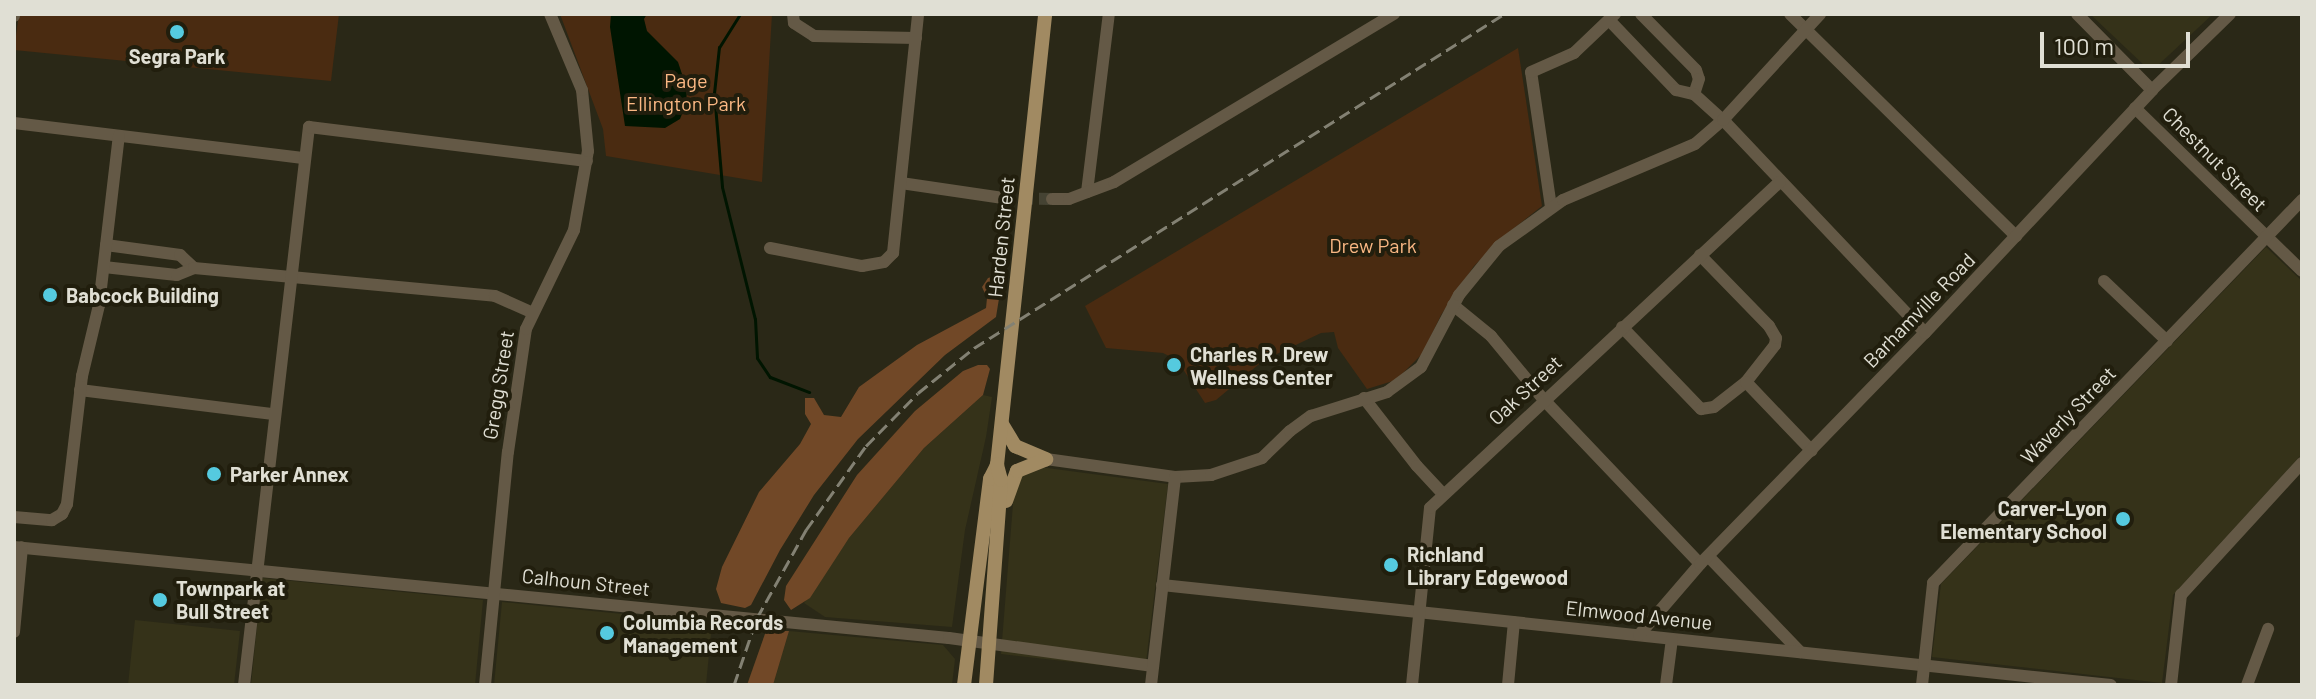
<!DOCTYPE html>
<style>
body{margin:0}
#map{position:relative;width:2316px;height:699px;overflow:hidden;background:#2a2817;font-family:Barlow,sans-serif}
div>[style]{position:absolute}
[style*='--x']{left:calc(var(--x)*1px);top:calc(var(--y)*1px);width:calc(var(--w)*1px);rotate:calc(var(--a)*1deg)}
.built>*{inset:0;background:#353219}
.green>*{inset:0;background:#4a2b11}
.forest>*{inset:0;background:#714827}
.water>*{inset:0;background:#001501}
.stream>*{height:3px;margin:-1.5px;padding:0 1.5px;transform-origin:1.5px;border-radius:1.5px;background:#001501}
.minor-tunnel>*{height:12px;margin-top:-6px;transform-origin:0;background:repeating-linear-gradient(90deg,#454333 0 12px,transparent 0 18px)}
.minor>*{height:12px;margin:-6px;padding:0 6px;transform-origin:6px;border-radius:6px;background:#645946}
.major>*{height:14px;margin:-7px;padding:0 7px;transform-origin:7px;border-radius:7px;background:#a18a62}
.rail>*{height:3px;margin-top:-1.5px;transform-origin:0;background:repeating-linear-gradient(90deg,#838173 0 12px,transparent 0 18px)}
.dots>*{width:22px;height:22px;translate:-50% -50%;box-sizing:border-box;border:4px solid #211e0d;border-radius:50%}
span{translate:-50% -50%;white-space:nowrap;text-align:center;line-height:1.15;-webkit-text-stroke:8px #211e0d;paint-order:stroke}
.poi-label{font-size:20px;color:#e0dfd4;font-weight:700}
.left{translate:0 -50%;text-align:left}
.right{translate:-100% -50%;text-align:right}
.park-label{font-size:20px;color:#fbb884}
.street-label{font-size:20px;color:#e0dfd4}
.frame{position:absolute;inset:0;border:16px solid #e0dfd4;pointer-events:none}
.scale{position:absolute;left:2040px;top:32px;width:150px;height:36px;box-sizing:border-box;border:4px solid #e0dfd4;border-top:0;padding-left:10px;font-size:24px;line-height:28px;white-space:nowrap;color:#e0dfd4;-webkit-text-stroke:6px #211e0d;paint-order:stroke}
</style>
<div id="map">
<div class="built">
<div style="clip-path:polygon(2090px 14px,2213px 14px,2155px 68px,2146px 67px)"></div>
<div style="clip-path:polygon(2266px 247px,2302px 281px,2302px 454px,2173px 595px,2162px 683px,1932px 657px,1941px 584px)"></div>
<div style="clip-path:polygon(983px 395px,992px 397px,986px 437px,965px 530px,952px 627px,825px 617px,804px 603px,849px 538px,924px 448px)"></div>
<div style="clip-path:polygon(1032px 466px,1168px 484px,1145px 670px,1001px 654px,1015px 479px)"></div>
<div style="clip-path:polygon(262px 578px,483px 600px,475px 685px,251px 685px)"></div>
<div style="clip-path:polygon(502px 602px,712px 623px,706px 685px,494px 685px)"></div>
<div style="clip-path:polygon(135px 620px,240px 631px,234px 685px,128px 685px)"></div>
<div style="clip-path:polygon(789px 631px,943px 645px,955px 659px,952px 685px,773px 685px)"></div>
</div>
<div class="green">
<div style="clip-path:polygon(19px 14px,339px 14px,331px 81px,14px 50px)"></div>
<div style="clip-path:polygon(560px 14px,772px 14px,762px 182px,606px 156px,603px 129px)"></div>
<div style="clip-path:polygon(1518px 48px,1542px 206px,1504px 236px,1474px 266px,1441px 315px,1423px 353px,1396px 380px,1367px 389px,1338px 348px,1334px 332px,1321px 333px,1264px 360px,1216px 400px,1205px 403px,1177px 360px,1163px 353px,1106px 348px,1085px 306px)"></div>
</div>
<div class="forest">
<div style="clip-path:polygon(1003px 274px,996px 317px,945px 355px,858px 439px,814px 495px,780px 550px,751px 605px,745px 608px,721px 603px,716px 589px,722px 567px,759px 492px,800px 444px,811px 424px,805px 414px,805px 398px,814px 398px,824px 415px,841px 417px,859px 387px,917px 345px,986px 308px,987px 298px,982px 287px,988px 278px)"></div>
<div style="clip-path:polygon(978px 365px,987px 365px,990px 369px,983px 395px,924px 448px,849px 538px,810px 598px,791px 610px,784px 600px,786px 586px,857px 475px,915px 411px,963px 371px)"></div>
<div style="clip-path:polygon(766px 631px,789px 631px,773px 685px,747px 685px)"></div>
</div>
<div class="water">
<div style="clip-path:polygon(611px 14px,647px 14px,644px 19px,647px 31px,678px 62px,687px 89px,686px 104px,680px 119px,665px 128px,625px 126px,610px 27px)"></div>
</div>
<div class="stream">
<div style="--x:740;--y:14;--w:39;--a:122"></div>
<div style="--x:719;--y:47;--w:46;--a:96.2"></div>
<div style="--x:714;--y:93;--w:94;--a:85.1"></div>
<div style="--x:722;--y:187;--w:136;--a:76"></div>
<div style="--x:755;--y:319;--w:39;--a:87"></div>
<div style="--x:757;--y:358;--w:23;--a:56"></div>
<div style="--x:770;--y:377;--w:42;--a:21"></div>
</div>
<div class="minor-tunnel">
<div style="--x:1003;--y:198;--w:49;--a:1.2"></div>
</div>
<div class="minor">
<div style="--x:793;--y:14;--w:9;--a:84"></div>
<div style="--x:794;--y:23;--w:24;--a:33"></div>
<div style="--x:814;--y:36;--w:102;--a:1.1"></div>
<div style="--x:1641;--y:14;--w:78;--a:45.5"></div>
<div style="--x:1696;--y:70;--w:9;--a:72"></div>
<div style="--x:1699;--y:79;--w:16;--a:108"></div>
<div style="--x:1790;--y:14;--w:317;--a:44.5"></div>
<div style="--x:2077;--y:14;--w:107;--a:45.4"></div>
<div style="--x:14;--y:16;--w:2;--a:-90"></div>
<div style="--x:1609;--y:20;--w:97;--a:46.3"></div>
<div style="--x:1676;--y:90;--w:18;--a:13"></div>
<div style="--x:1694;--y:94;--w:43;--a:42.2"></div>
<div style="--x:1726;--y:123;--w:289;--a:46.5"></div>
<div style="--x:2135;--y:108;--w:233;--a:44.3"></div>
<div style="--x:14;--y:123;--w:293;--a:6.9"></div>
<div style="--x:901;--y:183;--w:103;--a:8.4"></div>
<div style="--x:1087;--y:192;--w:179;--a:-83"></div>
<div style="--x:1052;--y:199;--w:17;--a:0"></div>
<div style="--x:1069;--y:199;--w:48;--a:-20.7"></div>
<div style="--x:1114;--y:182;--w:327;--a:-31"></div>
<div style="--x:1551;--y:207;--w:136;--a:-98.4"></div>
<div style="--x:1531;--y:72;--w:47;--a:-23.8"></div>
<div style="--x:1574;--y:53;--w:57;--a:-43.6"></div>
<div style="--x:106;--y:245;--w:75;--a:7.7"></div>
<div style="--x:180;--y:255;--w:19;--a:43"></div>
<div style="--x:770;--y:248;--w:94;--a:11.1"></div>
<div style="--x:862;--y:266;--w:22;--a:-10"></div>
<div style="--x:884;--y:262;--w:13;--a:-45"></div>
<div style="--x:893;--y:253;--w:240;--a:-84"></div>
<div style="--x:104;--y:267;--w:73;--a:6.3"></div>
<div style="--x:177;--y:275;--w:18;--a:-22"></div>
<div style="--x:194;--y:268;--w:302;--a:5.3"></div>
<div style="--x:495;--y:296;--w:39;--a:24"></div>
<div style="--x:2104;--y:281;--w:87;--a:43.6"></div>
<div style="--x:1453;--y:305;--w:49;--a:39.2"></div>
<div style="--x:1491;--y:336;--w:83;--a:50.4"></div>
<div style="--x:1544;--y:400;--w:226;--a:46.4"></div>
<div style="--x:1622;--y:327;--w:114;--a:46.1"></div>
<div style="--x:1701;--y:409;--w:13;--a:-9"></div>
<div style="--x:1714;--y:407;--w:41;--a:-38"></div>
<div style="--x:1746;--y:382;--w:47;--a:-51.9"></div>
<div style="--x:1775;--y:345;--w:7;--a:-82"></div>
<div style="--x:1776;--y:338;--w:14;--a:-120"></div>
<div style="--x:1769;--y:326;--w:99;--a:-134.2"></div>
<div style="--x:1746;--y:382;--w:95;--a:46.3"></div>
<div style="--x:80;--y:390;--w:195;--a:7.1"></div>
<div style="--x:1364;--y:398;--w:86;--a:52.1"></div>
<div style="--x:1417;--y:466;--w:38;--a:47"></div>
<div style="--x:1046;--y:459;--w:130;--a:7.9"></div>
<div style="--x:1175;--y:477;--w:36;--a:-3"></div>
<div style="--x:1211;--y:475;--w:54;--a:-18.4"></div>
<div style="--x:1262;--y:458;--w:39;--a:-44"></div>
<div style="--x:1290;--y:431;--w:26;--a:-36"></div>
<div style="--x:1311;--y:416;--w:80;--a:-17.5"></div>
<div style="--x:1387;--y:392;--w:42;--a:-36.3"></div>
<div style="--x:1421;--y:367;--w:81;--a:-62.2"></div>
<div style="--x:1459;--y:295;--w:63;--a:-50.8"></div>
<div style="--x:1499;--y:246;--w:79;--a:-35.7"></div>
<div style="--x:1563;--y:200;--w:143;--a:-23"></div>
<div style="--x:1695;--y:144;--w:37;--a:-41"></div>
<div style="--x:1723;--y:120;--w:144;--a:-47.5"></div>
<div style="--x:14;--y:517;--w:38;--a:5"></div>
<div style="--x:52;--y:520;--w:12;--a:-31"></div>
<div style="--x:62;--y:514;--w:11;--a:-63"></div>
<div style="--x:67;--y:504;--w:129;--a:-83.3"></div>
<div style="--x:82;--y:376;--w:73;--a:-76.5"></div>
<div style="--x:99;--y:305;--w:170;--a:-83.3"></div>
<div style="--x:14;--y:547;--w:939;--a:5.56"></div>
<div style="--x:949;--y:638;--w:206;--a:7.8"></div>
<div style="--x:1709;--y:557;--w:132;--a:46.2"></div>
<div style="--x:1162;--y:585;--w:954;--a:6.02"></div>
<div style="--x:14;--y:632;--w:85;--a:-84.6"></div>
<div style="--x:1639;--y:635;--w:94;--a:-49.3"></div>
<div style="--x:1700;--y:564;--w:322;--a:-45.8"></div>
<div style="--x:1925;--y:333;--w:333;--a:-46.9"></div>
<div style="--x:2152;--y:90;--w:109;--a:-44.3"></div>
<div style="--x:244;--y:685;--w:562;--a:-83.36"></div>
<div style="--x:309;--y:127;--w:280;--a:7"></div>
<div style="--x:485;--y:685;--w:234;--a:-84.4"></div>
<div style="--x:508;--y:452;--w:124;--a:-81.7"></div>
<div style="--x:526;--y:329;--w:110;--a:-64.1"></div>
<div style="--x:574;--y:230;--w:80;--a:-80"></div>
<div style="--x:588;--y:151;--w:61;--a:-95.6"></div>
<div style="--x:582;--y:90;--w:82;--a:-112.8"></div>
<div style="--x:1151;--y:685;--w:209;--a:-83.4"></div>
<div style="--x:1412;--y:685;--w:178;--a:-84.2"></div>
<div style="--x:1430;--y:508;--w:478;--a:-43"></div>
<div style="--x:1508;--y:685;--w:63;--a:-84.6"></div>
<div style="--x:1666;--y:685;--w:46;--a:-82.6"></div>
<div style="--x:1922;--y:685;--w:103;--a:-83.8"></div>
<div style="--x:1933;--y:583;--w:532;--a:-46.07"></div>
<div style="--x:2171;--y:685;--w:91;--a:-83.7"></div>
<div style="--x:2181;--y:595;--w:179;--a:-47.5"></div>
<div style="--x:2247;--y:685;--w:60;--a:-69.4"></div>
</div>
<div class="major">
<div style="--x:1002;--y:424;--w:26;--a:59"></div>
<div style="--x:1015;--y:446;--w:34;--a:23"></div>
<div style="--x:1006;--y:501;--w:32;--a:-70"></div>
<div style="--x:1017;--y:471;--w:31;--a:-22"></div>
<div style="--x:964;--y:685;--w:208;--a:-82.8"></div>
<div style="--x:990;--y:479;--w:16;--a:-63"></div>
<div style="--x:997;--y:465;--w:454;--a:-83.9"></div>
<div style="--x:986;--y:685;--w:206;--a:-85.8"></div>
<div style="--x:1001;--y:480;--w:16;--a:-105"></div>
</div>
<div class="rail">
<div style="--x:734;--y:685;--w:71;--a:-71.1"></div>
<div style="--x:757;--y:618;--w:101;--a:-60.9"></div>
<div style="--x:806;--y:530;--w:103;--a:-54.5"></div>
<div style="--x:866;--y:446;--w:74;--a:-45.5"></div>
<div style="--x:918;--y:393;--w:72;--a:-38.8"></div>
<div style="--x:974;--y:348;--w:626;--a:-32.22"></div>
</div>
<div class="dots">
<div style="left:177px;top:32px;background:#55cadf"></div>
<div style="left:50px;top:295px;background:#55cadf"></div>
<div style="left:1174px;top:365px;background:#55cadf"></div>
<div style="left:214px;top:474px;background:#55cadf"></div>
<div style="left:2123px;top:519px;background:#55cadf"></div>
<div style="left:1391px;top:565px;background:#55cadf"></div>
<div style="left:160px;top:600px;background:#55cadf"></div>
<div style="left:607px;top:633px;background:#55cadf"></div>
</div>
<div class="poi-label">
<span style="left:177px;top:56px">Segra Park</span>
<span class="left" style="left:66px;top:295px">Babcock Building</span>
<span class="left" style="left:1190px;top:366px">Charles R. Drew<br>Wellness Center</span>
<span class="left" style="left:230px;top:474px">Parker Annex</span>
<span class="right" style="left:2107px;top:520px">Carver-Lyon<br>Elementary School</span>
<span class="left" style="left:1407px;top:566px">Richland<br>Library Edgewood</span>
<span class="left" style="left:176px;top:600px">Townpark at<br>Bull Street</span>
<span class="left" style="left:623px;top:634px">Columbia Records<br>Management</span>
</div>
<div class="park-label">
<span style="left:686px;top:92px">Page<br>Ellington Park</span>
<span style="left:1373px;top:245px">Drew Park</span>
</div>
<div class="street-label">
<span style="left:2215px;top:159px;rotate:45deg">Chestnut Street</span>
<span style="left:1001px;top:237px;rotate:-84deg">Harden Street</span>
<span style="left:1919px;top:310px;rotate:-46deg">Barhamville Road</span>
<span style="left:498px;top:385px;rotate:-81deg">Gregg Street</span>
<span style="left:1525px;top:390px;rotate:-43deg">Oak Street</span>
<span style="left:2068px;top:415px;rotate:-46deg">Waverly Street</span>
<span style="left:586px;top:582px;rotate:6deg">Calhoun Street</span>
<span style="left:1639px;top:615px;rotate:6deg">Elmwood Avenue</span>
</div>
<div class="frame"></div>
<div class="scale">100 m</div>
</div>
